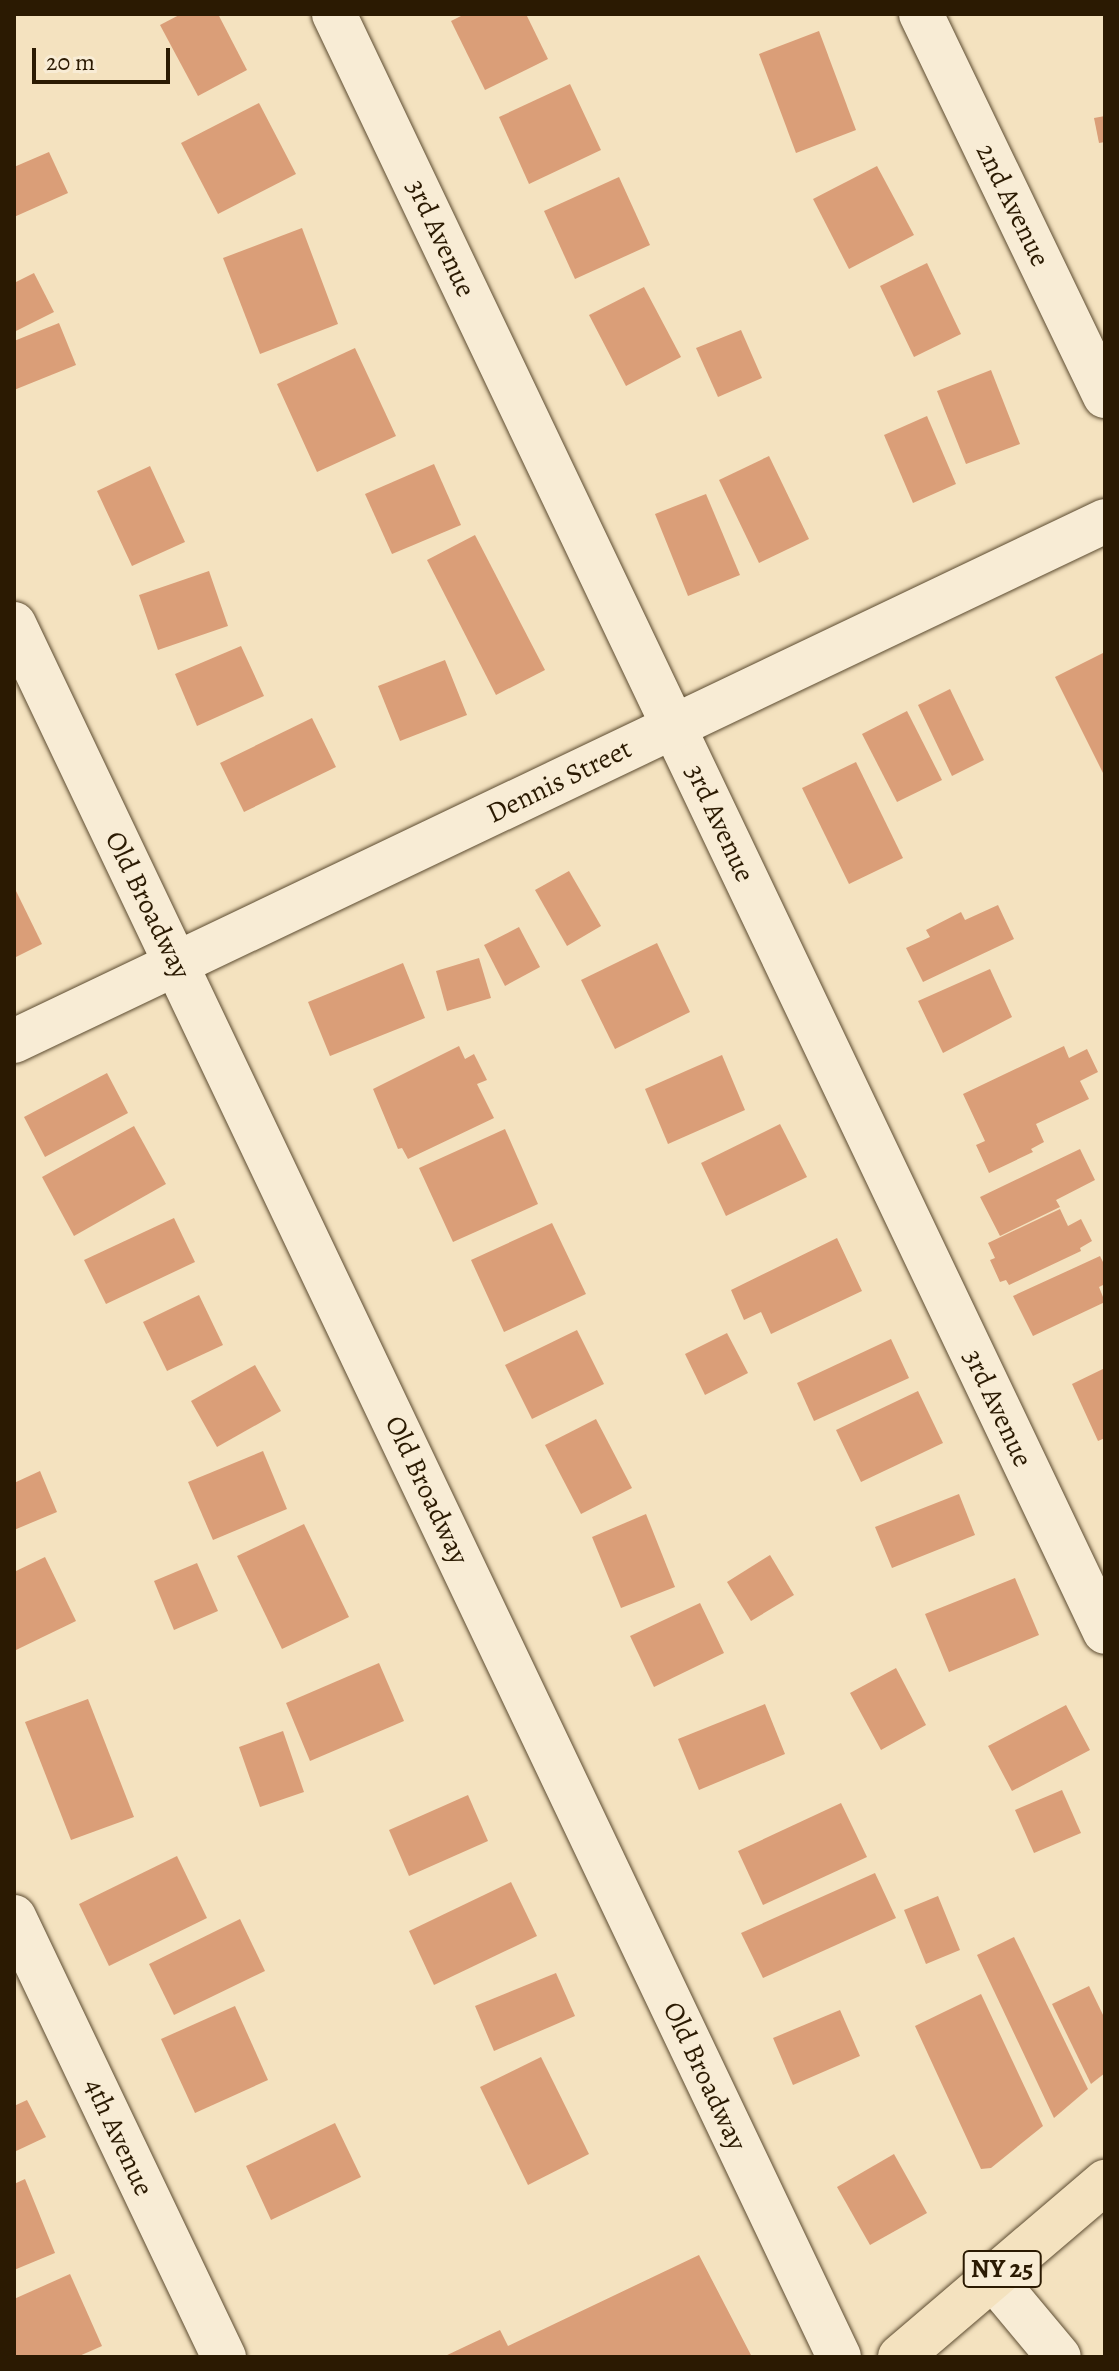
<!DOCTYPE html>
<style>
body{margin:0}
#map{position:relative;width:1119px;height:2371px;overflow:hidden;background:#f4e2bf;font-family:Alegreya,serif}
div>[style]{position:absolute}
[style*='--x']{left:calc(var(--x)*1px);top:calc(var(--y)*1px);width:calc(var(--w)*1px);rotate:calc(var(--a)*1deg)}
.building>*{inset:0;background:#da9e78}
.roads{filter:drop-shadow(0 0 2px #5d4c31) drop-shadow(0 0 2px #5d4c31)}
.minor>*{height:44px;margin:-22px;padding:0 22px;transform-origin:22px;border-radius:22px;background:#f8ecd5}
.primary>*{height:44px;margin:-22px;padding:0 22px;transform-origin:22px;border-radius:22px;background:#f4e2bf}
span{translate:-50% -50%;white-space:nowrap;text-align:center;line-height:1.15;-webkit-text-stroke:7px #f8ecd5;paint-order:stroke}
.shield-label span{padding:2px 6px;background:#f8ecd5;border:2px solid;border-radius:6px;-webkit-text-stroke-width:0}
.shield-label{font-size:26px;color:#2b1a02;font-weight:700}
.street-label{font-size:28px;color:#2b1a02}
.frame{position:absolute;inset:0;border:16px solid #2b1a02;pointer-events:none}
.scale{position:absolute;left:32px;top:48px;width:138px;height:36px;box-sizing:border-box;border:4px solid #2b1a02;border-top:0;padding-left:10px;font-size:24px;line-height:28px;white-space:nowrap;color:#2b1a02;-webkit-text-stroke:6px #f8ecd5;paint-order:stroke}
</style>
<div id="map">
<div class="building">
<div style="clip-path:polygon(181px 14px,218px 14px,247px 70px,198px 96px,160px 25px)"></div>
<div style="clip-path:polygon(465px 14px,526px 14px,548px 59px,485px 90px,451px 21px)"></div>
<div style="clip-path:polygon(819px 31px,856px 130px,796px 153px,759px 54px)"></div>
<div style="clip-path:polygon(570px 84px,601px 150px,529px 184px,499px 117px)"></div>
<div style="clip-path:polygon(259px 103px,296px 174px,218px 214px,181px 143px)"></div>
<div style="clip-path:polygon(1105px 116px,1105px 142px,1099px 143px,1094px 118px)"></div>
<div style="clip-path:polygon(49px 152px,68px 193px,14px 217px,14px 167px)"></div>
<div style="clip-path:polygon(877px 166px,914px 235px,849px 269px,813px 199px)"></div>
<div style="clip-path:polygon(619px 177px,650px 245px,575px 279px,544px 211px)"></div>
<div style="clip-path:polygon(302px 228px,338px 324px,260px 354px,223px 258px)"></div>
<div style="clip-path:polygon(927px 263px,961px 334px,914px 357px,880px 286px)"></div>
<div style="clip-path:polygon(34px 273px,54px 312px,14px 332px,14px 283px)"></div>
<div style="clip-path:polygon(644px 287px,681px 357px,626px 386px,589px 315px)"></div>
<div style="clip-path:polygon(59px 323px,76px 365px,14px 390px,14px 341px)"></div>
<div style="clip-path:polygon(741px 330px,762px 378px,718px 397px,696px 348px)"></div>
<div style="clip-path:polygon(355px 348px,396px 436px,317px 472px,277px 384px)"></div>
<div style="clip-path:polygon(991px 370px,1020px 444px,966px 464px,937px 391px)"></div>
<div style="clip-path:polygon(927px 416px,956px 484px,913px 503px,884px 435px)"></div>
<div style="clip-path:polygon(769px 456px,809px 539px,759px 563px,719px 480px)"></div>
<div style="clip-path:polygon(434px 464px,461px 525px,392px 554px,365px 494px)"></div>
<div style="clip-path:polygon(150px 466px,185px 542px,132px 566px,97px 491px)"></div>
<div style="clip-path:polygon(706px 494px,740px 575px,688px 596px,655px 514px)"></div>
<div style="clip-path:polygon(475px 535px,545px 670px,496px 695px,427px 560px)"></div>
<div style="clip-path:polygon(209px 571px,228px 626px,158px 650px,139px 595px)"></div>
<div style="clip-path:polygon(241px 646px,264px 696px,197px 726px,175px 674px)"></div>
<div style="clip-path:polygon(1105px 652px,1105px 777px,1055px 677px)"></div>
<div style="clip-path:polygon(445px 660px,467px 715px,400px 741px,378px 686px)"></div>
<div style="clip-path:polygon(950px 689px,984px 760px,952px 776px,918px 705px)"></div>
<div style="clip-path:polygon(907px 711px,942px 780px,897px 802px,862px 734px)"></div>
<div style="clip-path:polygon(312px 718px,336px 767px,244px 812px,220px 763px)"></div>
<div style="clip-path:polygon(856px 762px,903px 858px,849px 884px,802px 788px)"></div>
<div style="clip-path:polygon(569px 871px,601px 926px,567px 946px,535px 890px)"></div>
<div style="clip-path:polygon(16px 891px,42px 944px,14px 958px,14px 892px)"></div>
<div style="clip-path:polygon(998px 905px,1014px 939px,923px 982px,906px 948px,930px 937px,926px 930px,961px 912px,965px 920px)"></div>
<div style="clip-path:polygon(519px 927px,540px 967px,505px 986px,484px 945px)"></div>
<div style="clip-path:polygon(657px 943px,690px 1012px,615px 1049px,581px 980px)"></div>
<div style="clip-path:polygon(479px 958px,491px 998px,447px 1011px,436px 971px)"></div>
<div style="clip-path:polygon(403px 963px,425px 1018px,330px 1056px,308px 1002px)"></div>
<div style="clip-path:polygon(990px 969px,1012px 1017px,943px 1053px,918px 1001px)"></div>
<div style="clip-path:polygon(459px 1046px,465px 1059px,474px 1054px,487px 1080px,477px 1084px,494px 1118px,408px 1159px,402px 1148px,398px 1149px,373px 1089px)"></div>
<div style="clip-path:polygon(1064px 1046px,1069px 1058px,1087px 1049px,1098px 1072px,1080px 1081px,1089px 1099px,1036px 1124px,1044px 1142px,1031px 1149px,1033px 1152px,989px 1173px,976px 1145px,985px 1141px,963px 1094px)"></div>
<div style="clip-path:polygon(722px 1055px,745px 1110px,668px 1144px,645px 1089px)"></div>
<div style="clip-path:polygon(107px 1073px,128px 1113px,45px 1157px,24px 1117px)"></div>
<div style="clip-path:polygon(780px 1124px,807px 1177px,726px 1216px,701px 1163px)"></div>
<div style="clip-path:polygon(134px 1126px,166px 1184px,74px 1236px,42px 1177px)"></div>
<div style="clip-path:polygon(505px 1129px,538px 1204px,453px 1242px,419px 1168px)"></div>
<div style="clip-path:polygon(1080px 1149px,1095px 1180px,1056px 1200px,1060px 1207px,1000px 1236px,980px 1197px)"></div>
<div style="clip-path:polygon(1060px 1209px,1068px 1226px,1081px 1219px,1092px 1241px,1080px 1248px,1081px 1251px,1009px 1285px,1006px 1280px,1000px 1282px,990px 1260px,995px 1258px,988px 1243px)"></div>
<div style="clip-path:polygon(174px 1218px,195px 1262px,106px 1304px,84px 1260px)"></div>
<div style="clip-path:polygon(552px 1223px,586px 1294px,504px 1332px,471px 1260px)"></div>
<div style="clip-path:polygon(837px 1238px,862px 1291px,771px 1334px,761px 1312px,744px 1320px,731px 1290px)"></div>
<div style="clip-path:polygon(1100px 1256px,1105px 1266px,1105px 1284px,1099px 1287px,1105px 1302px,1033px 1336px,1013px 1296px)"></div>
<div style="clip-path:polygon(199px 1295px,223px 1345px,167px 1371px,143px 1322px)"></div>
<div style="clip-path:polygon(577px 1330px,604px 1384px,532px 1419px,505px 1365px)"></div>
<div style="clip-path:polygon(727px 1333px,748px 1373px,705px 1395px,685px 1354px)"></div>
<div style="clip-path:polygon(891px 1339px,909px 1378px,814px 1421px,797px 1383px)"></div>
<div style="clip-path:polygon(255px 1365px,281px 1411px,217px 1447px,191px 1401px)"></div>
<div style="clip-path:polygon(1105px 1368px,1105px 1438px,1098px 1441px,1072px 1384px)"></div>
<div style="clip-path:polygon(918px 1391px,943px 1443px,861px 1482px,836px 1430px)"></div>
<div style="clip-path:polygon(596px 1419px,632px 1488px,581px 1514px,545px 1445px)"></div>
<div style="clip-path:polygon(263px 1451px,287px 1509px,213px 1540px,188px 1482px)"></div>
<div style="clip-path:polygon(40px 1471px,57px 1512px,14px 1530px,14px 1483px)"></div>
<div style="clip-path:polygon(959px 1494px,975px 1535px,892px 1568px,875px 1527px)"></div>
<div style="clip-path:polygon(646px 1514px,675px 1587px,621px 1608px,592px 1537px)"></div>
<div style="clip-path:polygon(304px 1524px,349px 1617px,282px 1649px,237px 1556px)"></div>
<div style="clip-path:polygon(770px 1555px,794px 1595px,751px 1621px,727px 1582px)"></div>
<div style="clip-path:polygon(45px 1557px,76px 1621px,14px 1651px,14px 1572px)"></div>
<div style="clip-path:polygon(197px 1563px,218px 1611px,174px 1630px,154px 1581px)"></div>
<div style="clip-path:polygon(1015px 1578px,1039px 1635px,949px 1672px,925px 1614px)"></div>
<div style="clip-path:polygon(700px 1603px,724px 1653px,654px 1687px,630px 1636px)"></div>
<div style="clip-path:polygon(379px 1663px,404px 1721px,310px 1761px,286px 1703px)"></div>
<div style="clip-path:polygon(896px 1668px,926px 1725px,881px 1750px,850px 1693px)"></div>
<div style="clip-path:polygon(88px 1699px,134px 1817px,71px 1840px,25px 1722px)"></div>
<div style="clip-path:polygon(765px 1704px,785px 1754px,699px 1790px,678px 1739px)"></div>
<div style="clip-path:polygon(1066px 1705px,1090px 1750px,1012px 1791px,988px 1746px)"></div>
<div style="clip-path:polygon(283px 1731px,304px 1792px,260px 1807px,239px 1747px)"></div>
<div style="clip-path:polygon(1062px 1790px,1081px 1833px,1034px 1853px,1015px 1810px)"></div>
<div style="clip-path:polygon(468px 1795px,488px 1841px,409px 1876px,389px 1830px)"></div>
<div style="clip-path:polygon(841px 1803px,867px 1857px,763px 1905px,738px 1851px)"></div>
<div style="clip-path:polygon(177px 1856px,207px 1918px,109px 1966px,79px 1904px)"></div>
<div style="clip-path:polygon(875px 1873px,896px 1918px,763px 1978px,741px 1933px)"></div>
<div style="clip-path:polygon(511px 1882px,537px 1936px,434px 1985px,409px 1931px)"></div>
<div style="clip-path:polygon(938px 1896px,960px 1950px,926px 1964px,904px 1910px)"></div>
<div style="clip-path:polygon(240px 1919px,265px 1971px,174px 2015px,149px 1964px)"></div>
<div style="clip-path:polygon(1014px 1937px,1088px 2089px,1054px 2118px,977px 1955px)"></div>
<div style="clip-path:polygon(556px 1973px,575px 2016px,494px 2051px,475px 2006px)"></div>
<div style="clip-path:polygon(1089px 1986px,1105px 2019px,1105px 2073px,1091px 2084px,1052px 2004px)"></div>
<div style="clip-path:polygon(981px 1994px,1043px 2126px,991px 2168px,981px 2169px,915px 2026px)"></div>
<div style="clip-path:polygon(235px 2006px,268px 2080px,195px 2113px,161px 2039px)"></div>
<div style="clip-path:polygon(840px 2010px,860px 2056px,793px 2085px,773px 2038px)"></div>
<div style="clip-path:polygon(541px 2057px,589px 2154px,528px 2185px,480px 2087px)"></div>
<div style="clip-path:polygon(27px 2100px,46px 2137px,14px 2152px,14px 2106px)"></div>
<div style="clip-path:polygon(335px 2123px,361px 2177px,271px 2220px,246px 2166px)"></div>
<div style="clip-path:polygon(894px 2154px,927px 2213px,870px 2245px,837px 2187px)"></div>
<div style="clip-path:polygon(25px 2179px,55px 2253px,14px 2270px,14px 2184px)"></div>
<div style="clip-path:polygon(699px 2255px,752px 2357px,443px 2357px,500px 2330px,508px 2346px)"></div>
<div style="clip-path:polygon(70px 2274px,102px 2346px,77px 2357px,14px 2357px,14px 2299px)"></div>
</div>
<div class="roads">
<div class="minor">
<div style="--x:334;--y:14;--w:1792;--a:64.52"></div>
<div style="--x:921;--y:14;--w:424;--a:64.3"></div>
<div style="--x:14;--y:624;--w:1919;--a:64.54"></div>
<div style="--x:14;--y:1041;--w:1209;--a:-25.48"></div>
<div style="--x:14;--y:1917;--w:488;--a:64.5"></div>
<div style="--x:992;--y:2277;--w:104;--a:50.1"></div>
</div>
<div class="primary">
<div style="--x:900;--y:2357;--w:270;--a:-40.5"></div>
</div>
</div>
<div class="shield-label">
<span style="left:1002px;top:2269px">NY 25</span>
</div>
<div class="street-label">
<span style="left:1013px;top:205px;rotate:64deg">2nd Avenue</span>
<span style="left:441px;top:238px;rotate:65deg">3rd Avenue</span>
<span style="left:559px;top:781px;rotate:-26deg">Dennis Street</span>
<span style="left:720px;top:823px;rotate:65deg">3rd Avenue</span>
<span style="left:148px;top:905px;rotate:64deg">Old Broadway</span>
<span style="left:998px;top:1408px;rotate:65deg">3rd Avenue</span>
<span style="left:427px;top:1490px;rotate:65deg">Old Broadway</span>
<span style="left:705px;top:2076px;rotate:65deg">Old Broadway</span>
<span style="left:119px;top:2137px;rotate:65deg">4th Avenue</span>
</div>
<div class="frame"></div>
<div class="scale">20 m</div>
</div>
